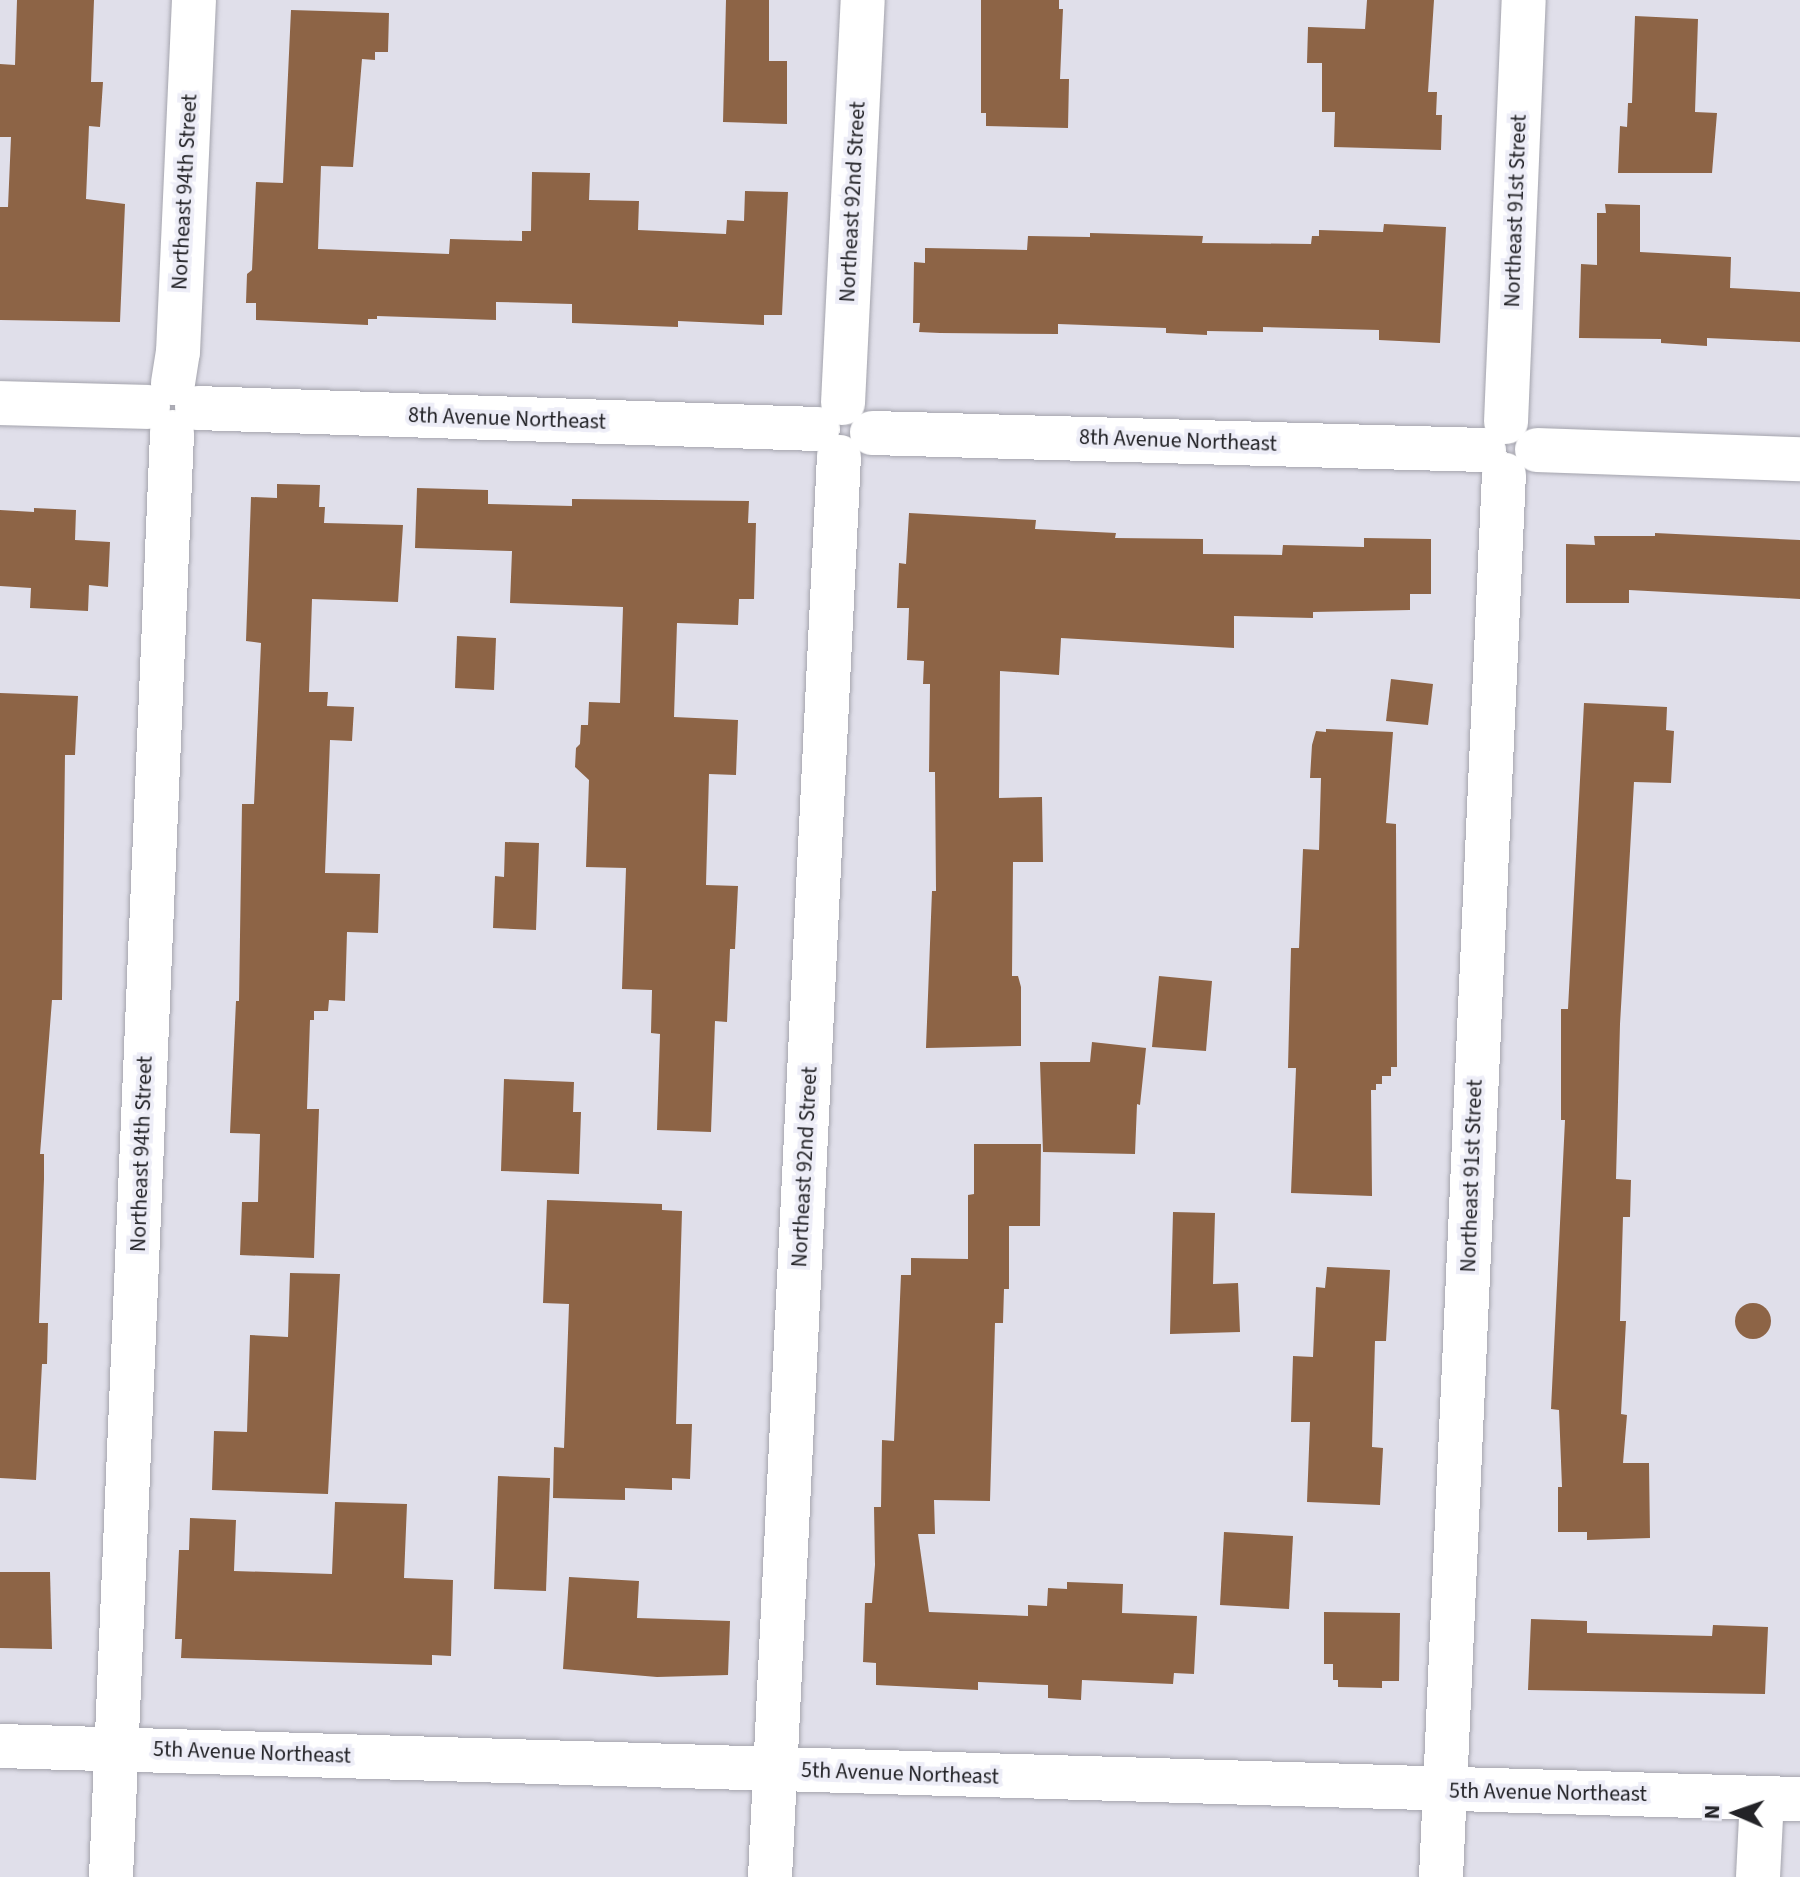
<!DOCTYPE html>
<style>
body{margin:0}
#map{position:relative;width:1800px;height:1877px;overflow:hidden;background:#e0dfea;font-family:"Source Sans 3",sans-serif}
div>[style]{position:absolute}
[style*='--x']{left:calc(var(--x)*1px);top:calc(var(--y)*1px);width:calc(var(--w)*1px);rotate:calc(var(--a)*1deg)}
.building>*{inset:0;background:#8d6446}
.round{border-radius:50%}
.roads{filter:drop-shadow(0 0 2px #a4a4ad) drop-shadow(0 0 2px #a4a4ad)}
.minor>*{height:44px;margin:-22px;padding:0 22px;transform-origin:22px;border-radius:22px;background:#fff}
.major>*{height:44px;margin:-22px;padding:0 22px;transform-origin:22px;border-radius:22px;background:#fff}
span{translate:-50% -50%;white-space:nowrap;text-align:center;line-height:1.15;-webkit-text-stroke:8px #ededf7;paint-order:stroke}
.street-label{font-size:22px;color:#232327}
.north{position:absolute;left:1696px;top:1773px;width:80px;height:80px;-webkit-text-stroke:6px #ededf7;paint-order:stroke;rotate:272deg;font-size:22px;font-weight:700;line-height:32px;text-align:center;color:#232327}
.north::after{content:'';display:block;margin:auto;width:28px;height:36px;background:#232327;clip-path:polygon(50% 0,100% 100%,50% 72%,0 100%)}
</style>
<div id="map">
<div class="building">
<div style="clip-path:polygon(17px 0,94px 0,91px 82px,103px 82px,100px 127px,89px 126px,86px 199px,125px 204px,120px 322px,0 320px,0 207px,8px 207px,11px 137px,0 137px,0 64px,15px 65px)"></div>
<div style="clip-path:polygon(726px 0,769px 0,769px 61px,787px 61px,787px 124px,723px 122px)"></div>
<div style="clip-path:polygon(981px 0,1059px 0,1059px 9px,1063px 9px,1060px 79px,1069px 79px,1068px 128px,986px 126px,986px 113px,981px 113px)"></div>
<div style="clip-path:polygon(1367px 0,1434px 0,1428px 92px,1437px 92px,1436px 115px,1442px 115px,1441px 150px,1334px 147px,1335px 112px,1322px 112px,1322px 63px,1307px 63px,1308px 27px,1365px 29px)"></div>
<div style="clip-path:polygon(291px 10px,389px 13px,388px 52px,375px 52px,375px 60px,362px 59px,353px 167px,321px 166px,318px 249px,449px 254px,450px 239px,522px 241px,522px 231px,531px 231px,532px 172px,590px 173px,589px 200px,639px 201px,638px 230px,726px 234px,727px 220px,744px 221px,745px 191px,788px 192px,782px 315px,764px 315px,764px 325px,678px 321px,678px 327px,572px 323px,572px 304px,496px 302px,496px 320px,377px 316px,377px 319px,368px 319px,368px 325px,256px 320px,256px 303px,246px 303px,247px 274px,252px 270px,256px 182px,283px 183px)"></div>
<div style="clip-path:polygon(1635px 16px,1698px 19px,1695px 112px,1717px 113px,1712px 173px,1618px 173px,1620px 126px,1627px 127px,1628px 103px,1632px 103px)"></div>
<div style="clip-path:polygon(1605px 204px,1640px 205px,1640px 252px,1731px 257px,1730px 288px,1800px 292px,1800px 342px,1707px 338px,1707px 346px,1661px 343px,1661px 339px,1579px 338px,1581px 264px,1597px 265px,1597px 213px,1606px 213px)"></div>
<div style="clip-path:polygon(1384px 224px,1446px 227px,1440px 343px,1379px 340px,1379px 330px,1263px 327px,1263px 332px,1207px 331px,1207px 335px,1166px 333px,1166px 328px,1058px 324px,1058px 334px,940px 333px,919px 332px,920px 323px,913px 323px,914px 262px,925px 263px,925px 248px,1027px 250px,1028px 236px,1090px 237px,1090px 233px,1203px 236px,1202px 243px,1311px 244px,1312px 236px,1319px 236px,1319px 230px,1383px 232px)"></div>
<div style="clip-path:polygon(277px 484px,320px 485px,319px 507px,325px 507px,324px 523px,403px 525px,398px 602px,312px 599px,309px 692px,328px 692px,327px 706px,354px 707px,352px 741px,330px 740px,325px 873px,380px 874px,378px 933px,347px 932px,345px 1001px,329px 1000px,328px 1011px,314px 1011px,314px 1020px,310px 1020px,307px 1109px,319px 1109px,314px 1258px,240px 1255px,242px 1202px,258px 1202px,260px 1134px,230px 1133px,236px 1001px,239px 1001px,242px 804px,254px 804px,261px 643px,246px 641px,251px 497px,277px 498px)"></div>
<div style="clip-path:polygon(417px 488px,488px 490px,488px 504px,572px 506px,572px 499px,749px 501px,748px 523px,756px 523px,754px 599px,739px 599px,738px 625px,677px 623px,674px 717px,738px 720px,736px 775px,709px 774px,706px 885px,738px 886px,735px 949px,730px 949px,727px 1022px,715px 1021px,711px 1132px,657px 1130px,660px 1034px,651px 1033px,652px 990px,622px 989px,626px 868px,586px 867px,589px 780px,575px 767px,576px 748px,580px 744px,581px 725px,588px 725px,589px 702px,620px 703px,623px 607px,510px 603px,512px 551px,415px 548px)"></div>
<div style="clip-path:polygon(34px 508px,76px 510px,75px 540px,110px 542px,108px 587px,89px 585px,88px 611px,30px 608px,31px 588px,0 586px,0 510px,34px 512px)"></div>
<div style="clip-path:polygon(909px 513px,1036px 520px,1035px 529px,1116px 533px,1115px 538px,1203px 539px,1203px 554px,1282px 555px,1283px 545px,1364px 547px,1364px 538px,1431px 539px,1431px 594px,1410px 594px,1410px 610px,1313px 612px,1313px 618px,1234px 616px,1234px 648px,1061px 638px,1059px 675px,1000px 671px,999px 798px,1042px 797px,1043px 862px,1013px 862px,1012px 976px,1018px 976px,1021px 987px,1021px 1046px,926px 1048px,932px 891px,936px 891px,935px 772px,929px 772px,930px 684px,923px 684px,924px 661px,907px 660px,909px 608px,897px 608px,899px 563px,906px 564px)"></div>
<div style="clip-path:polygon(1655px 533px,1800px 540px,1800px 599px,1629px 590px,1629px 603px,1566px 603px,1566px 544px,1595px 545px,1594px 536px,1655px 536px)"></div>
<div style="clip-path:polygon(457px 636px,496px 638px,494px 690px,455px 688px)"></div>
<div style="clip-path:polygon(1391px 679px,1433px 684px,1428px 725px,1386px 721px)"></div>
<div style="clip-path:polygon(0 693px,78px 696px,75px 755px,65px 755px,62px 1000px,52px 1000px,40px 1154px,44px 1154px,44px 1179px,39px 1323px,48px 1323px,47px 1364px,42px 1364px,36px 1480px,0 1478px)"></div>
<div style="clip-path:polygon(1584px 703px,1667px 707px,1666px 730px,1674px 731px,1671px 783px,1634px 782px,1620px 1024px,1616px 1179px,1631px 1180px,1630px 1217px,1623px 1217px,1620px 1321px,1626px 1321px,1621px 1414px,1627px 1415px,1623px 1463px,1649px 1463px,1650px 1538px,1587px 1540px,1587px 1532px,1558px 1532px,1558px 1487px,1562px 1487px,1559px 1410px,1551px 1409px,1565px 1120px,1561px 1120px,1561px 1009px,1568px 1009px)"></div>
<div style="clip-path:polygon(1326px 729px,1393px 732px,1386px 823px,1396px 824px,1397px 1067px,1391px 1067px,1391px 1076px,1382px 1076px,1382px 1084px,1376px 1084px,1376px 1090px,1371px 1090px,1372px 1196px,1291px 1193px,1296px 1068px,1288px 1068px,1291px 948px,1299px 948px,1303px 849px,1319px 850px,1321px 778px,1310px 778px,1312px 745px,1316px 731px,1326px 732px)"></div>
<div style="clip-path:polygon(505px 842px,539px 843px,536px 930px,493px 928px,495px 876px,504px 877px)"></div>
<div style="clip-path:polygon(1159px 976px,1212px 981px,1206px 1051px,1152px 1047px)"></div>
<div style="clip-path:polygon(1092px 1042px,1146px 1048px,1140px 1105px,1137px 1104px,1135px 1154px,1043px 1152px,1040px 1062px,1090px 1062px)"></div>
<div style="clip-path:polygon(504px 1079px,574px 1082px,573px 1112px,581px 1112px,579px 1174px,501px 1171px)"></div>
<div style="clip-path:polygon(974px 1144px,1041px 1144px,1040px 1226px,1009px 1226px,1009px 1289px,1004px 1289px,1003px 1323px,995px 1323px,990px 1501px,934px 1500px,935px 1534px,918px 1534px,929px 1612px,1028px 1616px,1028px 1605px,1047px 1606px,1048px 1588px,1067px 1589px,1067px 1582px,1123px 1584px,1122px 1613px,1197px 1616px,1194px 1674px,1174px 1673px,1173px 1684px,1082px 1680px,1081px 1700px,1048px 1698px,1048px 1685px,978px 1682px,978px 1690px,876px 1685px,876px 1663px,863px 1662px,865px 1603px,872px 1603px,875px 1565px,874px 1507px,881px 1507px,882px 1440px,894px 1441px,901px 1275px,911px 1275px,911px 1258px,968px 1259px,968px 1195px,974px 1194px)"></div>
<div style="clip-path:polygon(547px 1200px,662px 1204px,662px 1210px,682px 1211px,676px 1424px,692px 1424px,690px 1479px,672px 1478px,672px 1490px,625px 1488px,625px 1500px,553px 1498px,554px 1447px,564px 1448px,569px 1304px,543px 1303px)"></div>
<div style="clip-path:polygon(1173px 1212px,1215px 1213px,1213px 1284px,1238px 1283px,1240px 1332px,1170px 1334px)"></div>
<div style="clip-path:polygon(1327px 1267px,1390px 1270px,1386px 1341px,1375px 1341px,1372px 1447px,1383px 1448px,1380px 1505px,1307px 1502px,1310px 1422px,1291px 1422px,1293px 1356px,1313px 1357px,1316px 1287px,1325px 1288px)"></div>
<div style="clip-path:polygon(290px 1273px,340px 1274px,328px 1494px,212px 1490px,214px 1431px,247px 1432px,250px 1335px,288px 1337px)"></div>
<div class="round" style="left:1735px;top:1303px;width:36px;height:36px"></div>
<div style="clip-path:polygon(498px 1476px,550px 1478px,546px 1591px,494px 1589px)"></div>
<div style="clip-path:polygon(335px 1502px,407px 1504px,404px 1578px,453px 1580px,451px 1656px,432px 1655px,432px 1665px,181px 1658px,182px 1639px,175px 1639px,179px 1550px,189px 1550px,190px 1518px,236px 1520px,234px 1571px,332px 1574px)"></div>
<div style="clip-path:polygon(1224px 1532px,1293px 1536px,1289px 1609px,1220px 1605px)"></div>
<div style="clip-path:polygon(0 1572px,50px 1572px,52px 1649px,0 1648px)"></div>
<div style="clip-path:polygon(569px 1577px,639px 1581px,637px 1618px,730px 1621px,728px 1675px,657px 1677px,563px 1669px)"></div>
<div style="clip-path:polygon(1324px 1612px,1400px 1613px,1399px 1681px,1382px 1681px,1382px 1688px,1338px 1687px,1338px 1680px,1333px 1680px,1333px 1664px,1324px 1664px)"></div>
<div style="clip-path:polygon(1531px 1619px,1587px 1621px,1587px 1633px,1712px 1636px,1713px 1625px,1768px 1627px,1765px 1694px,1528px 1690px)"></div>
</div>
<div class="roads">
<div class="minor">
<div style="--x:173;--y:383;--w:31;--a:-81"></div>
<div style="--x:178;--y:352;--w:352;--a:-87.4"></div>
<div style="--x:0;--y:403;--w:148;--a:1.5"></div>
<div style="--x:843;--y:403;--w:403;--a:-87.2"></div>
<div style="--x:197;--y:408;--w:621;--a:1.94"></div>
<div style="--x:1506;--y:422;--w:422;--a:-87.6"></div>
<div style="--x:872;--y:433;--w:612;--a:1.59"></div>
<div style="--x:1537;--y:450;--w:263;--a:2"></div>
<div style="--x:111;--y:1877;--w:1446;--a:-87.58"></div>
<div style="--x:770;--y:1877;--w:1422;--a:-87.22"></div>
<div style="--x:1441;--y:1877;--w:1404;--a:-87.43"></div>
<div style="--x:1758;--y:1877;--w:79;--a:-87.1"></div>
</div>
<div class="major">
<div style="--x:0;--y:1746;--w:1801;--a:1.69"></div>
</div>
</div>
<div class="street-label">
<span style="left:185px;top:192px;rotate:-87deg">Northeast 94th Street</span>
<span style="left:853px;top:202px;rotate:-87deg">Northeast 92nd Street</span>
<span style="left:1516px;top:211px;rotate:-88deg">Northeast 91st Street</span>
<span style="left:507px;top:419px;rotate:2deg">8th Avenue Northeast</span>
<span style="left:1178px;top:441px;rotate:2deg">8th Avenue Northeast</span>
<span style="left:142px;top:1154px;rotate:-88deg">Northeast 94th Street</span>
<span style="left:805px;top:1167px;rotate:-87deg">Northeast 92nd Street</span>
<span style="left:1472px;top:1176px;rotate:-88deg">Northeast 91st Street</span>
<span style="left:252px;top:1753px;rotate:2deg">5th Avenue Northeast</span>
<span style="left:900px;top:1774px;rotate:2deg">5th Avenue Northeast</span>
<span style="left:1548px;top:1793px;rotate:1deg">5th Avenue Northeast</span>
</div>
<div class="north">N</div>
</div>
